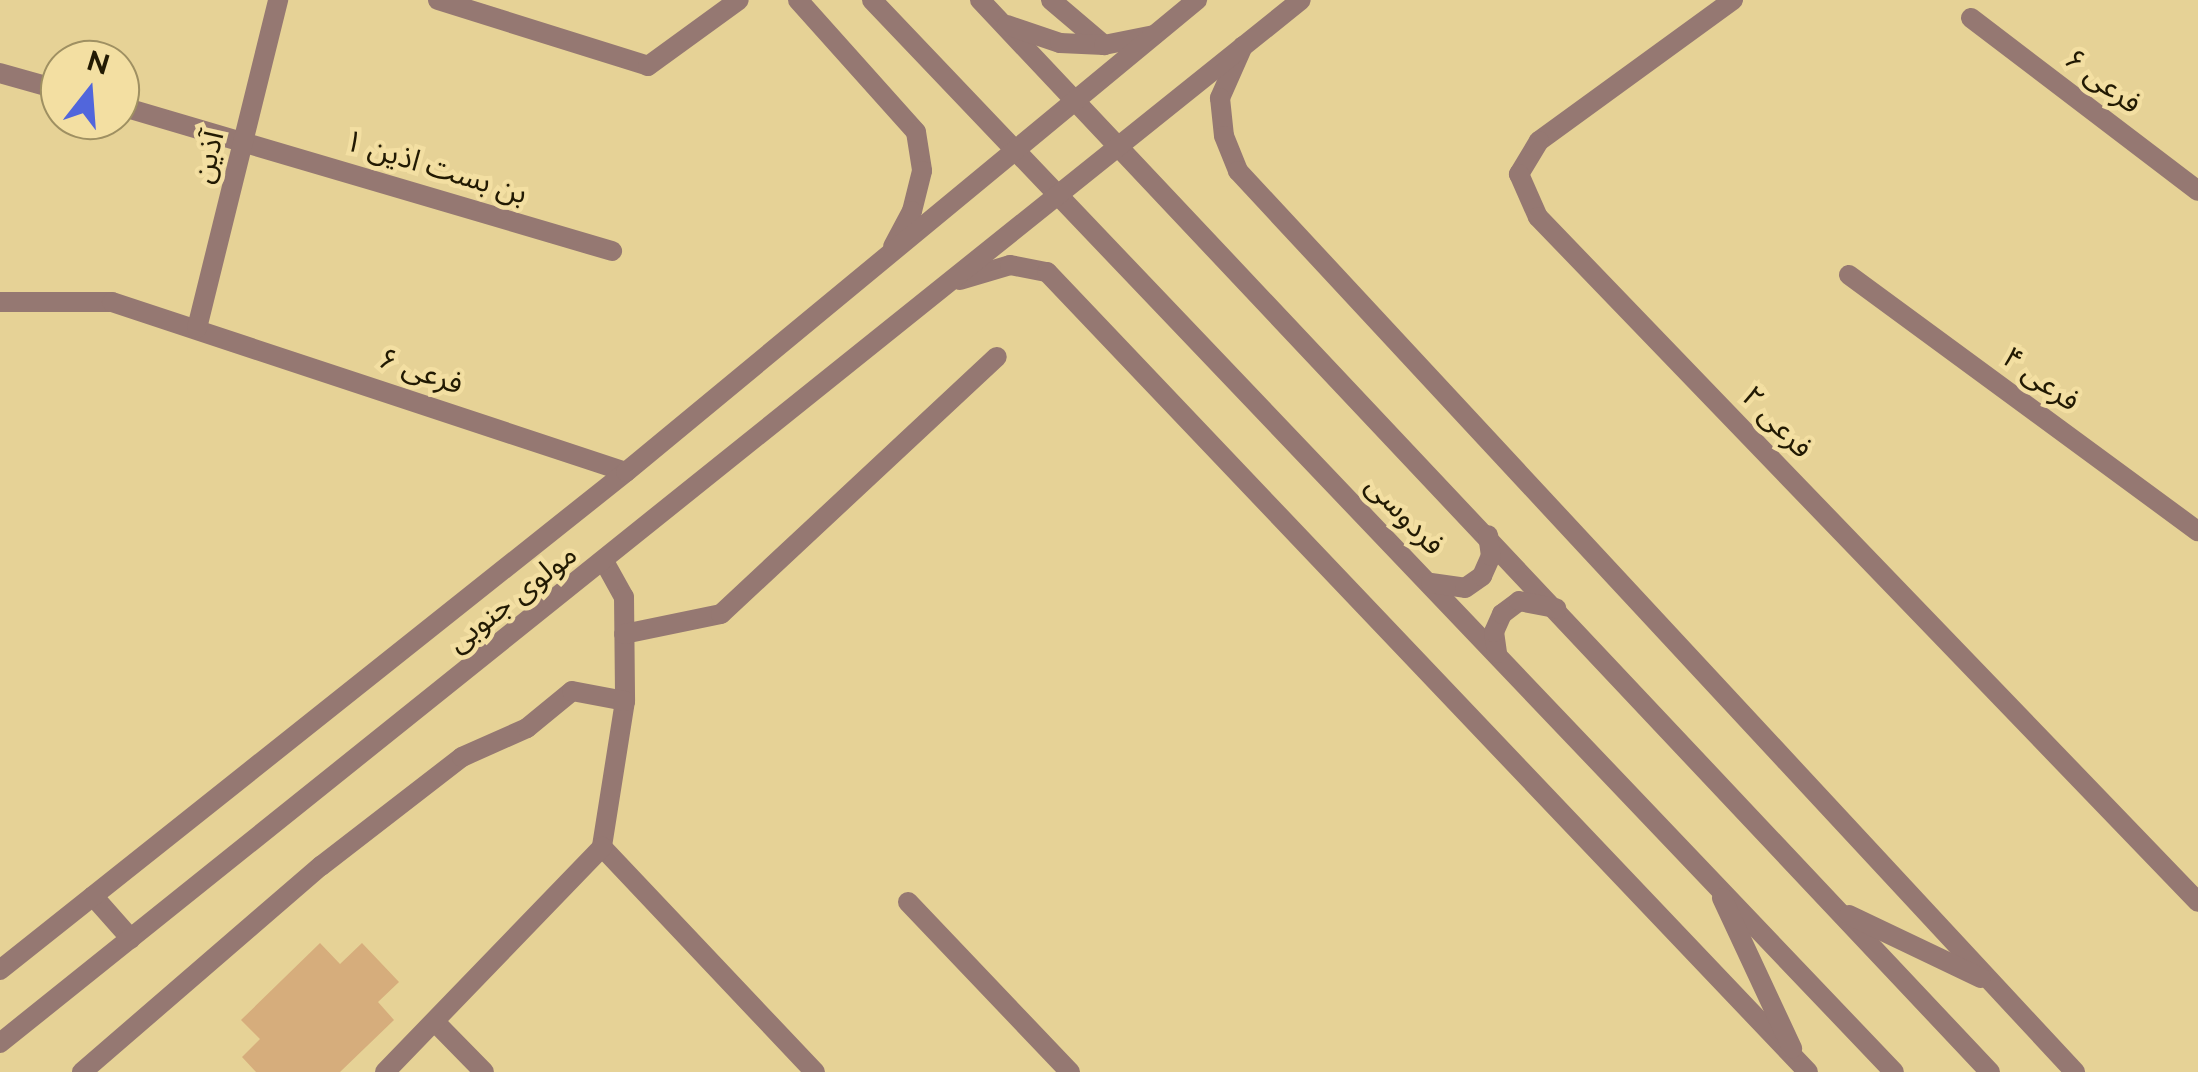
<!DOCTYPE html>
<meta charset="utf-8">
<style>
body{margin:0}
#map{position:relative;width:2198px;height:1072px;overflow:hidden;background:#e6d296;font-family:Raleway,"Noto Sans Arabic",sans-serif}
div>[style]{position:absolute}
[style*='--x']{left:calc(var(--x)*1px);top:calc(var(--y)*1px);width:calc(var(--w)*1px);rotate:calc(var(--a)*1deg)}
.building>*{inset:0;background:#d6ad7c}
.minor>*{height:20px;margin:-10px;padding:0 10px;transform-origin:10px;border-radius:10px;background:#957872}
.tertiary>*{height:20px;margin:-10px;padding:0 10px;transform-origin:10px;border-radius:10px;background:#957872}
span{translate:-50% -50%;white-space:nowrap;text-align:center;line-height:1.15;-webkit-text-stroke:9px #f3dfa2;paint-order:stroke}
.street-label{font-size:30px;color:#221a03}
.north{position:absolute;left:40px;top:40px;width:100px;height:100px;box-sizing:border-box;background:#f3dfa2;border:2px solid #9f9062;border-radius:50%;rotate:17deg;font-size:28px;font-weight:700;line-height:40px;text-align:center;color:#221a03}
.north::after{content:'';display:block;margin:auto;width:35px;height:45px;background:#5166dc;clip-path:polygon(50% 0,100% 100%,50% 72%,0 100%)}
</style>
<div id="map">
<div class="building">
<div style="clip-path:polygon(320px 943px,340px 964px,362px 943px,399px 982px,378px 1002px,394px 1020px,340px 1072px,256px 1072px,242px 1057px,260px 1039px,241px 1020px)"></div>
</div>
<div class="minor">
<div style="--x:438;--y:0;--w:220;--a:17.4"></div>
<div style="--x:648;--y:66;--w:112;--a:-36"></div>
<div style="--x:1051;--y:0;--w:70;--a:40.3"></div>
<div style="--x:1733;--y:0;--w:240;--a:144"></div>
<div style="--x:1539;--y:141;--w:39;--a:121"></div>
<div style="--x:1519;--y:174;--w:47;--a:66.2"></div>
<div style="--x:1538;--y:217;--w:951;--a:46.06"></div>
<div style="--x:1971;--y:18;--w:285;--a:37.3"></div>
<div style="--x:0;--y:73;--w:62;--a:15.8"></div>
<div style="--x:120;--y:106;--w:513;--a:16.42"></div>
<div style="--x:1849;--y:275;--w:433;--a:36.3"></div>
<div style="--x:0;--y:302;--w:112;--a:0"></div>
<div style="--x:112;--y:302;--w:541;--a:18.3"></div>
<div style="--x:197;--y:328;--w:338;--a:-76.1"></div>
<div style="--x:605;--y:563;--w:39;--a:61"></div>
<div style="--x:624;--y:597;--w:104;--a:89.4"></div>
<div style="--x:625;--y:701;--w:148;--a:99"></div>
<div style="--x:602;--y:847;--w:310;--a:46.6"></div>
<div style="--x:624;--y:634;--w:99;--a:-11.7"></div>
<div style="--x:721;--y:614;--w:377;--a:-43"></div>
<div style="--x:908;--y:902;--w:235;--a:46.4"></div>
<div style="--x:437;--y:1024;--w:67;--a:45.6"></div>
<div style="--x:82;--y:1072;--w:316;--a:-40.8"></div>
<div style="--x:321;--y:866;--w:178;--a:-37.7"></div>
<div style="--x:462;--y:757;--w:71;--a:-24"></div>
<div style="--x:527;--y:728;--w:58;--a:-39.4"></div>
<div style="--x:572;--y:691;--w:54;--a:10.7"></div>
<div style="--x:385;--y:1072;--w:313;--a:-46"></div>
</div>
<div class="tertiary">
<div style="--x:798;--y:0;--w:177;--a:48.2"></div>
<div style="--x:916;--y:132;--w:39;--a:81"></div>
<div style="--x:922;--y:171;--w:41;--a:104"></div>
<div style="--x:912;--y:211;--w:40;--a:118"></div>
<div style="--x:872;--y:0;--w:1481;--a:46.37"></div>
<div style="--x:980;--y:0;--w:1473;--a:46.71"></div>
<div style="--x:1007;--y:25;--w:56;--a:18.8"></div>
<div style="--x:1060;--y:43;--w:44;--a:2.6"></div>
<div style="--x:1104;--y:45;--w:51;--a:-11.3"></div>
<div style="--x:1243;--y:46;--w:57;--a:113.9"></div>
<div style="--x:1220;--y:98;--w:38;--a:84"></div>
<div style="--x:1224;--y:136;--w:38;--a:68"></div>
<div style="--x:1238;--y:171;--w:1230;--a:47.11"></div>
<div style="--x:960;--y:280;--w:52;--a:-16.7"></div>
<div style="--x:1010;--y:265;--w:38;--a:11"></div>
<div style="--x:1047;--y:272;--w:1104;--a:46.43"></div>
<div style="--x:1431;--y:583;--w:34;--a:8"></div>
<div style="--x:1465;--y:588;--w:21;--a:-35"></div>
<div style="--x:1482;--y:576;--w:22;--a:-66"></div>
<div style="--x:1491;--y:556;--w:21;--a:-98"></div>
<div style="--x:1497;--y:653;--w:21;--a:-98"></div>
<div style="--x:1494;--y:632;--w:20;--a:-66"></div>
<div style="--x:1502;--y:614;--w:21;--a:-37"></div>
<div style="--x:1519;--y:601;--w:38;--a:11"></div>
<div style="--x:93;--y:896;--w:57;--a:48.5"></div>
<div style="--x:1722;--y:898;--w:166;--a:65"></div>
<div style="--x:1849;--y:915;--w:146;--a:25.5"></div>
<div style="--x:0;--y:970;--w:800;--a:-38.5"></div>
<div style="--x:626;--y:472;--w:741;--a:-39.58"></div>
<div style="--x:0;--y:1043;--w:1667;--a:-38.72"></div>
</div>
<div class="street-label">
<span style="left:2103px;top:81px;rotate:37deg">فرعی ۶</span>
<span style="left:208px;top:157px;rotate:-76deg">آذین</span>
<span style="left:436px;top:167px;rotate:17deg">بن بست اذین ۱</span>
<span style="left:421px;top:371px;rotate:19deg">فرعی ۶</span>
<span style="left:2041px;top:379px;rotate:36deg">فرعی ۴</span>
<span style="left:1777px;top:422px;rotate:46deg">فرعی ۲</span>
<span style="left:1405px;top:515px;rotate:46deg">فردوسی</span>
<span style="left:512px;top:598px;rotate:-38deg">مولوی جنوبی</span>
</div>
<div class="north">N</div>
</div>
